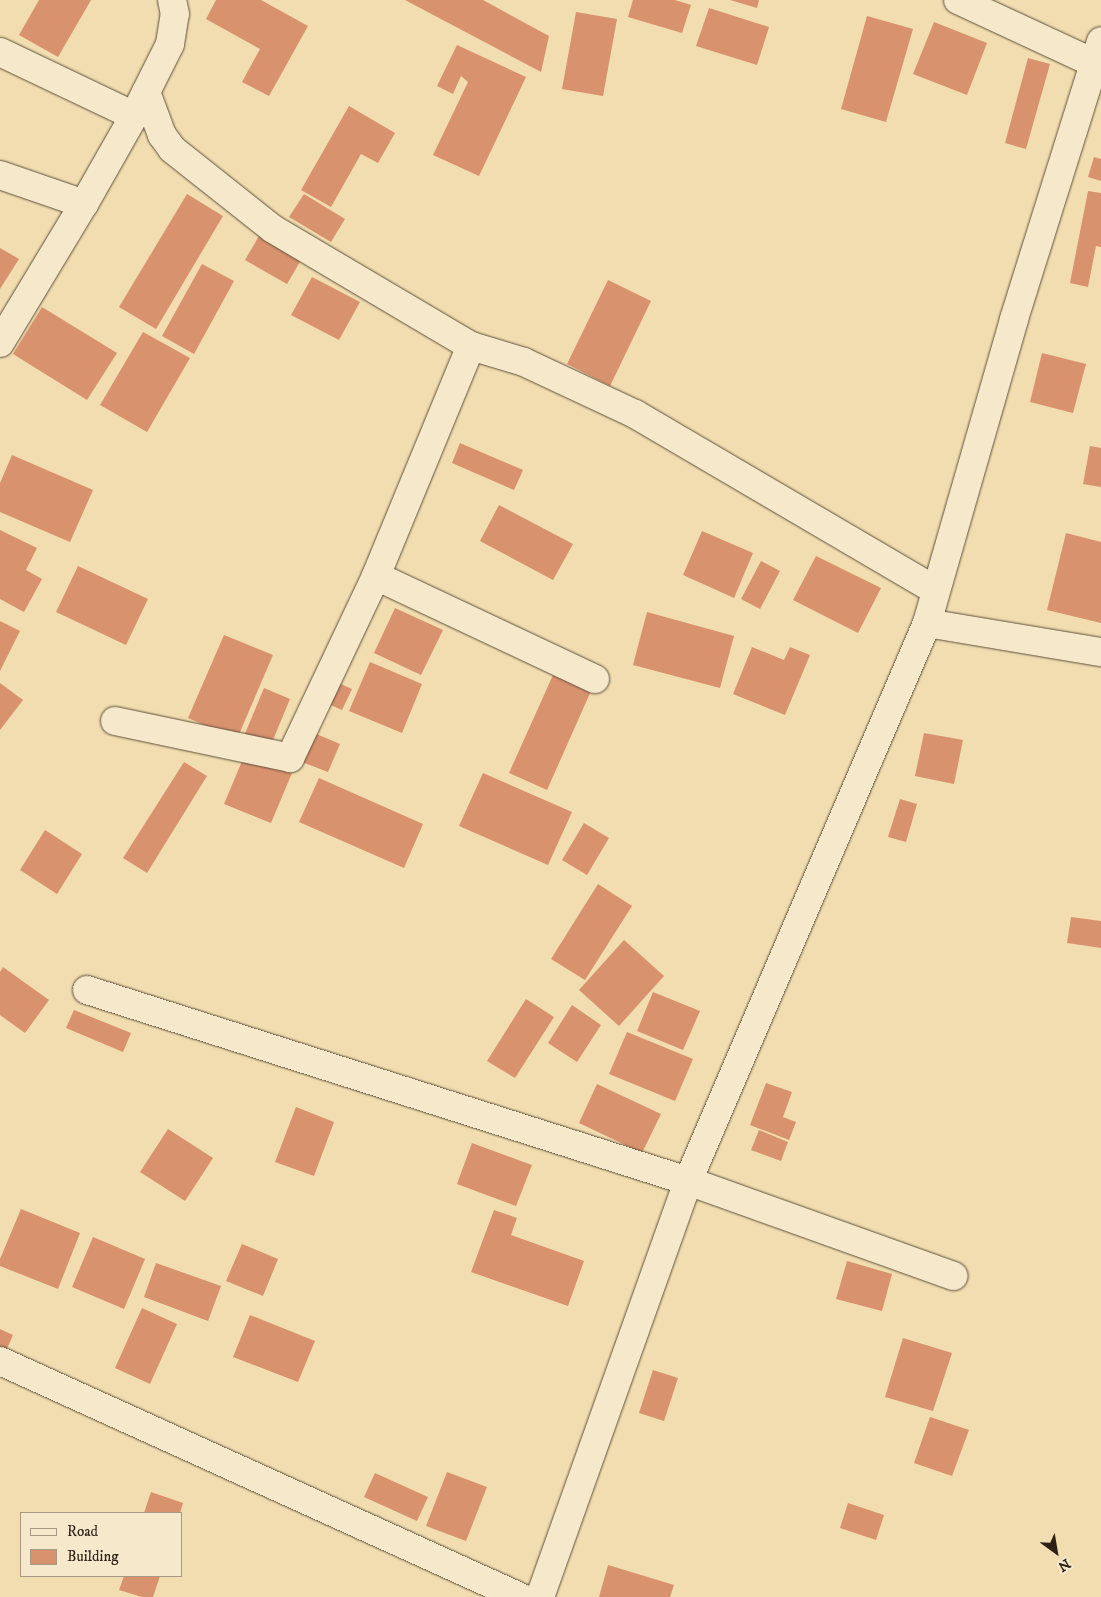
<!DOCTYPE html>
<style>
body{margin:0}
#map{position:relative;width:1101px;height:1597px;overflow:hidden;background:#f1ddaf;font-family:"IM FELL DW Pica",serif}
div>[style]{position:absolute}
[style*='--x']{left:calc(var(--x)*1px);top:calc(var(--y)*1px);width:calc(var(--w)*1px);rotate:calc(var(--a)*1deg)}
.building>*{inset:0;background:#d9926e}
.roads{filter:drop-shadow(0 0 1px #5e503c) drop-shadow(0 0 1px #5e503c)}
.minor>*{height:28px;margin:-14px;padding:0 14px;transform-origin:14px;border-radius:14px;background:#f6e9cb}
span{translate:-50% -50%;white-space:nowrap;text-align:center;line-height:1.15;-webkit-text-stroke:4px #f6e9cb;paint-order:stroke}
.legend{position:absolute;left:20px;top:1512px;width:162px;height:65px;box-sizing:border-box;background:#f6e9cb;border:1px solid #a69983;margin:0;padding:6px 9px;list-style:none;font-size:15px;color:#2d2116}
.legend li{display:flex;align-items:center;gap:10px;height:25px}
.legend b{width:25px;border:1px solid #a69983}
.north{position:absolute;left:1031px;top:1527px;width:50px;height:50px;-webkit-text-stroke:4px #f6e9cb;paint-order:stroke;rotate:148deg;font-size:14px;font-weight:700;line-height:20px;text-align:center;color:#2d2116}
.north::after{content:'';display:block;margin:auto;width:18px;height:22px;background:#2d2116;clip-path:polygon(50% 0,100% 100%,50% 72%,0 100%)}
</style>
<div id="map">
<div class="building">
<div style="clip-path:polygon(39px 0,91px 0,58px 57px,19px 35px)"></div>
<div style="clip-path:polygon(216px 0,261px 0,308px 26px,269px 96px,242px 82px,260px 49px,206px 19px)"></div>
<div style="clip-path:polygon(405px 0,483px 0,549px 36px,541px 72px)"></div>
<div style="clip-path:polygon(633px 0,675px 0,691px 5px,682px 33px,628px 17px)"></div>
<div style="clip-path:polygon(730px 0,759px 0,757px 8px)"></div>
<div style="clip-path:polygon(709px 8px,769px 27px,757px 65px,696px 46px)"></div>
<div style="clip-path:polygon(576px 12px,617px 19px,603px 96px,562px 89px)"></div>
<div style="clip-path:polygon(867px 16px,913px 29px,886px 122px,841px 109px)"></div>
<div style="clip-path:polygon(934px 22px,987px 43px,967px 95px,913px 74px)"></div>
<div style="clip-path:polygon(457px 45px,526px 77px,479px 176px,433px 155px,468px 82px,461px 76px,453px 94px,437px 86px)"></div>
<div style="clip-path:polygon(1028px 58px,1050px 64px,1026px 149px,1005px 143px)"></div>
<div style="clip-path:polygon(349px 106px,395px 133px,378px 163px,361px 154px,331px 207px,301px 190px)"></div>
<div style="clip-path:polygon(1094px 157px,1101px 159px,1101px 181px,1088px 177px)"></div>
<div style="clip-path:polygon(1088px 191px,1101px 193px,1101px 247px,1096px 246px,1088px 287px,1070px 283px)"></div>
<div style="clip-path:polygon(187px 194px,223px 216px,156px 329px,119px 307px)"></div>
<div style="clip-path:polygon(304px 194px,345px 219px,331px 242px,289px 217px)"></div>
<div style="clip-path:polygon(259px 236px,301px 260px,287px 284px,245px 260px)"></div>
<div style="clip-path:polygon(0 248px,19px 259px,0 289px)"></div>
<div style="clip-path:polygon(202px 264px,234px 281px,194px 354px,162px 336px)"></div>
<div style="clip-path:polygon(312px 277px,360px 302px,339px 340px,291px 315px)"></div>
<div style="clip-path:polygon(608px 280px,651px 301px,610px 386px,567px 364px)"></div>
<div style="clip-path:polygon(42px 307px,117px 353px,87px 400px,13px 354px)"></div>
<div style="clip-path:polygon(143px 332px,190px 358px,147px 432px,100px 405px)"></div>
<div style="clip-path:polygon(1042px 353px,1086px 364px,1073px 413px,1030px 402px)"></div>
<div style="clip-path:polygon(460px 443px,523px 470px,514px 490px,452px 463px)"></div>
<div style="clip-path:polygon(1090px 446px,1101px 448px,1101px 487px,1083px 484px)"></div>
<div style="clip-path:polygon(12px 455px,93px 490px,70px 542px,0 512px,0 483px)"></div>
<div style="clip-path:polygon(499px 505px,573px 544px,553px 580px,480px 541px)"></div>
<div style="clip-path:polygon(0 530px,37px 548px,26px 570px,42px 579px,24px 612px,0 599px)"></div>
<div style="clip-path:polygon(702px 531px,753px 553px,734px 598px,683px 575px)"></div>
<div style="clip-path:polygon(1066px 533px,1101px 542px,1101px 623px,1047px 610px)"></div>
<div style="clip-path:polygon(816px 556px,881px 588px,858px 633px,793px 600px)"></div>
<div style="clip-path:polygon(761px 561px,780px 571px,760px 609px,741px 599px)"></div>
<div style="clip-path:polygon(78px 566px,148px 599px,126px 645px,56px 612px)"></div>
<div style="clip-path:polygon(395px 608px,443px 630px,421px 675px,374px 653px)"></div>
<div style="clip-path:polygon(647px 612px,734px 636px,720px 688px,633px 665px)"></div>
<div style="clip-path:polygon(0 621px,20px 631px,0 671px)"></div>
<div style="clip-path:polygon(224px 635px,273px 655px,237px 739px,188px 718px)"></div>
<div style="clip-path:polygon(752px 647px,784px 660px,790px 647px,810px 655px,785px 715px,733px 694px)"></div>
<div style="clip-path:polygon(370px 662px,422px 684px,402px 733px,349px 711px)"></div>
<div style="clip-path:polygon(553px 675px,591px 691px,547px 790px,509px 773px)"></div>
<div style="clip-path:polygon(334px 681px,352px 689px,342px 710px,324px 702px)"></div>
<div style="clip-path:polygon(0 683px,23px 700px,0 730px)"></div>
<div style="clip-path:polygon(264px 688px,290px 699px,270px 747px,244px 736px)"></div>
<div style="clip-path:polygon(314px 733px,340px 744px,328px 772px,302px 762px)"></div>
<div style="clip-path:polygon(924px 733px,963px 740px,954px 784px,915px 776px)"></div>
<div style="clip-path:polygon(245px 754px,292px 773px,271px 823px,224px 804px)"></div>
<div style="clip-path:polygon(184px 762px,207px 776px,147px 873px,123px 858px)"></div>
<div style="clip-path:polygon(483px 773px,572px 812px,548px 865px,459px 826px)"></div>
<div style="clip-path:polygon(319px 778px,423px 824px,404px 868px,299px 822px)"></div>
<div style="clip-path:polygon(900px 799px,917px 804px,906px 842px,888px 837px)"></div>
<div style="clip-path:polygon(584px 823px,609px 838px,587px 875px,562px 860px)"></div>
<div style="clip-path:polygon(45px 830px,82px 854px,57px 894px,20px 870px)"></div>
<div style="clip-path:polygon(598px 884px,632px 906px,585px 980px,551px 959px)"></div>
<div style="clip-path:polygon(1071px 917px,1101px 921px,1101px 948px,1067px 943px)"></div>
<div style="clip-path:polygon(624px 940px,664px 976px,619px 1026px,579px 990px)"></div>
<div style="clip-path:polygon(3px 967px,49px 1000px,25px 1033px,0 1015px,0 972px)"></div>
<div style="clip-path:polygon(653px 992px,700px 1011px,683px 1050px,637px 1031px)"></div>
<div style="clip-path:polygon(526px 999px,554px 1017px,515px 1078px,487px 1061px)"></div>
<div style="clip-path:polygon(572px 1005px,601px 1025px,577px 1062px,548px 1043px)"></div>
<div style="clip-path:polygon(74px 1010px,131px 1033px,123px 1052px,66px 1028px)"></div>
<div style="clip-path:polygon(627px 1032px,693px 1059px,675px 1101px,609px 1074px)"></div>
<div style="clip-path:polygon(766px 1083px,792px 1092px,783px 1117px,796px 1122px,789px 1140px,750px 1125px)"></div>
<div style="clip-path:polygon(597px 1084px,661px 1114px,642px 1153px,579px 1123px)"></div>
<div style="clip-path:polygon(296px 1107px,334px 1122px,314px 1176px,275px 1162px)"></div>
<div style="clip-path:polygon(168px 1129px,213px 1158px,185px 1201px,140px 1172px)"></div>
<div style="clip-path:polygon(759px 1130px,788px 1142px,781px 1161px,751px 1150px)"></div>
<div style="clip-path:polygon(472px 1143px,532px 1165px,516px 1206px,457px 1184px)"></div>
<div style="clip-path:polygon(21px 1209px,80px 1233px,58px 1289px,0 1266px,0 1259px)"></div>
<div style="clip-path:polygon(494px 1210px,517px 1218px,511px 1235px,584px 1261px,568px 1306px,471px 1272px)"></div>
<div style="clip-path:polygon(93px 1237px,145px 1259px,124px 1309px,72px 1287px)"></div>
<div style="clip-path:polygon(242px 1244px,278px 1259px,263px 1296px,226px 1281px)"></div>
<div style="clip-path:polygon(847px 1261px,892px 1274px,882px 1311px,836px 1299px)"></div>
<div style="clip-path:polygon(156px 1263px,221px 1286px,208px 1321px,144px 1297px)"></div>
<div style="clip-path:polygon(142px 1308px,177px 1324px,150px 1384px,115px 1368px)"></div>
<div style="clip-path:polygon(250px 1315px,315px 1341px,298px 1382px,233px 1357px)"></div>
<div style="clip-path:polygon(0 1329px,13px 1335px,6px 1351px,0 1348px)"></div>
<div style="clip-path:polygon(903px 1338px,952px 1353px,933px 1411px,885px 1397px)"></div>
<div style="clip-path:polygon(653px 1370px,678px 1378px,664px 1421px,639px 1413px)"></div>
<div style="clip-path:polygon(930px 1417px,969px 1430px,952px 1476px,914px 1463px)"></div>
<div style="clip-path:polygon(447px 1472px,487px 1487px,466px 1541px,426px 1526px)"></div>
<div style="clip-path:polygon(375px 1473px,428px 1497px,417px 1521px,364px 1497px)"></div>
<div style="clip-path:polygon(151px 1492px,183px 1503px,180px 1513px,144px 1513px)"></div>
<div style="clip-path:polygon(848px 1503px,884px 1515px,876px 1540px,840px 1528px)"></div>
<div style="clip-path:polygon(608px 1565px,674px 1585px,670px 1597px,599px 1597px)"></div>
<div style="clip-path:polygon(124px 1576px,160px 1576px,153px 1597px,142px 1597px,119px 1590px)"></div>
</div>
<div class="roads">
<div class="minor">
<div style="--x:958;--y:0;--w:150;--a:24.9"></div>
<div style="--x:0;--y:52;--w:148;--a:25.5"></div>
<div style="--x:146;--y:92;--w:46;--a:69.6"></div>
<div style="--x:162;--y:135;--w:17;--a:54"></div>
<div style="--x:172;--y:149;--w:129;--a:38.4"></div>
<div style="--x:273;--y:229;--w:230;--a:30.6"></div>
<div style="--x:471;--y:346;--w:55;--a:16.8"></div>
<div style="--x:524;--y:362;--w:123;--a:25.1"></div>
<div style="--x:635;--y:414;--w:348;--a:30.4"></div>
<div style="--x:0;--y:175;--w:89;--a:19"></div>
<div style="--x:0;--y:343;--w:162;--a:-58.9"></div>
<div style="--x:84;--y:204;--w:101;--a:-60.4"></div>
<div style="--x:134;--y:116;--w:80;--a:-63.4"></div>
<div style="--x:170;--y:44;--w:30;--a:-81"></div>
<div style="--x:175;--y:14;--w:14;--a:-102"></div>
<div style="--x:376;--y:576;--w:242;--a:25.2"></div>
<div style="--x:927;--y:623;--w:176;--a:9.5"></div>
<div style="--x:115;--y:721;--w:179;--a:11.9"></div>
<div style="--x:290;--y:758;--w:201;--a:-64.7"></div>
<div style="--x:376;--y:576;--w:249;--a:-67.6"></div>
<div style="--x:87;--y:990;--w:631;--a:17.63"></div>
<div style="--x:688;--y:1181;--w:282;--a:19.7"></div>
<div style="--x:0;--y:1361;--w:571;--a:24.41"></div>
<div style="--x:540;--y:1597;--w:442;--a:-70.4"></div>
<div style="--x:688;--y:1181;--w:607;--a:-66.81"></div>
<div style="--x:927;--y:623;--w:316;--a:-74"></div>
<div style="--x:1014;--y:319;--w:291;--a:-72.6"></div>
</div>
</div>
<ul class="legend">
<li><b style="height:6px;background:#f6e9cb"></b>Road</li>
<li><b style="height:14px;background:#d9926e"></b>Building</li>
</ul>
<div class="north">N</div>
</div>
